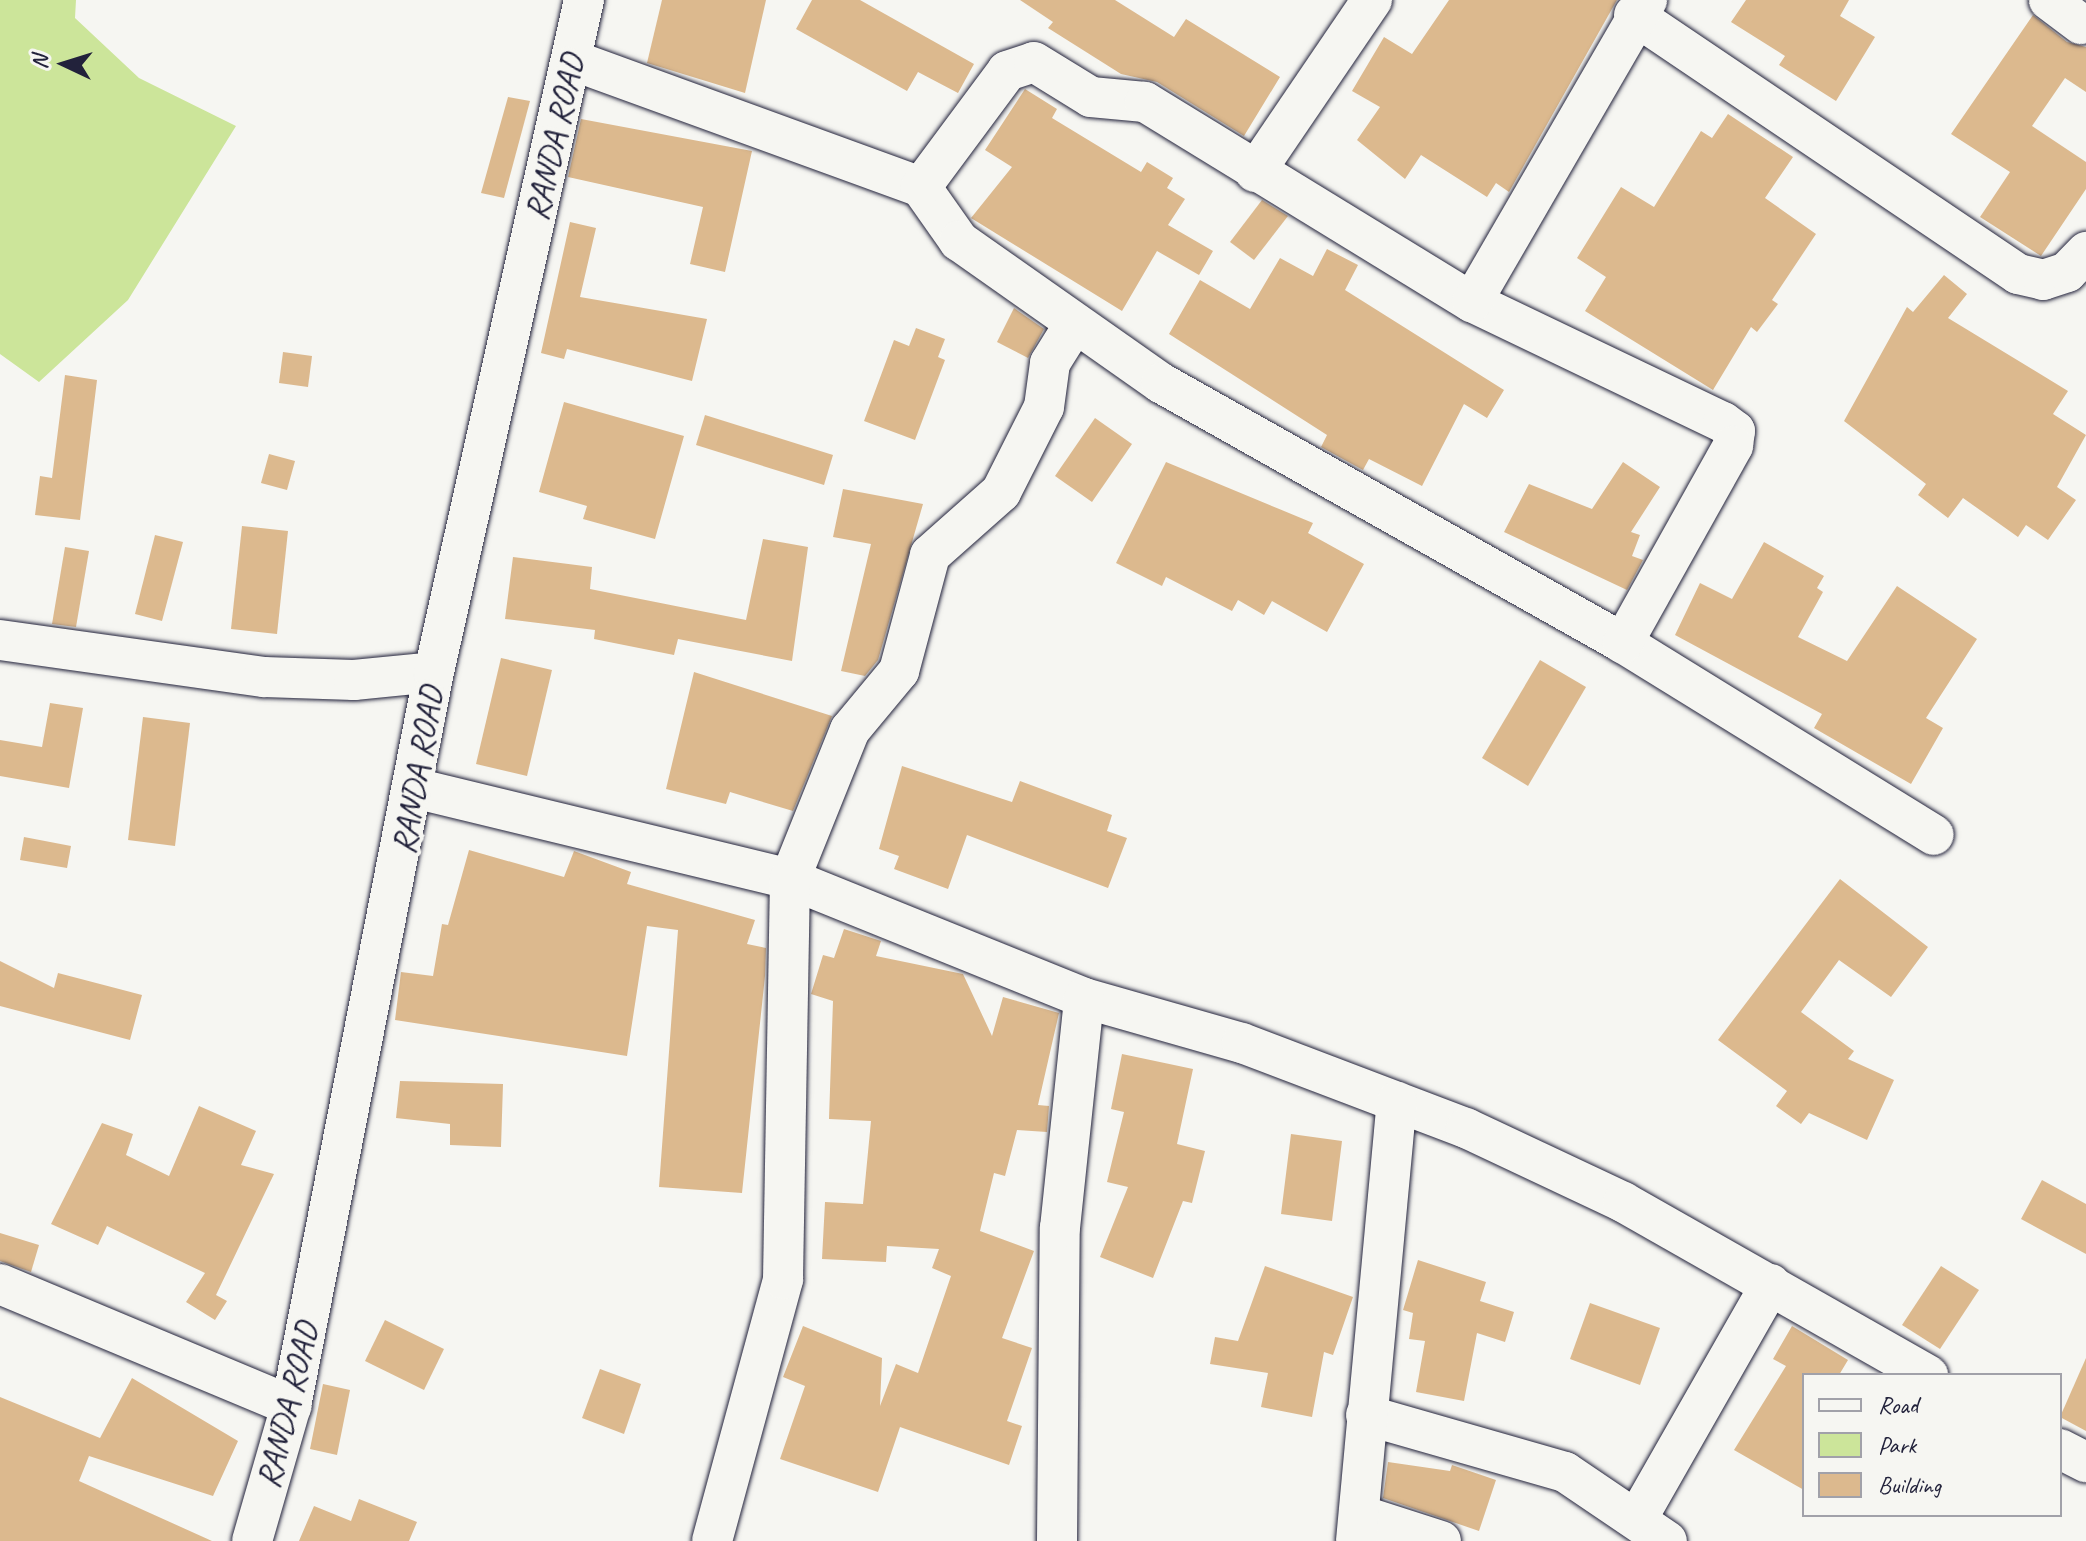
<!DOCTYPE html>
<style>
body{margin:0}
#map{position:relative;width:2086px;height:1541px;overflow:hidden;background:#f6f6f2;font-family:Caveat,sans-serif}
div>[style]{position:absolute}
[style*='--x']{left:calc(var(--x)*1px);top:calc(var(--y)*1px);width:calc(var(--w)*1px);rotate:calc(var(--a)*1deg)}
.green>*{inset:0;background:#cce59a}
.building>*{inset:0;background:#dcb98e}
.roads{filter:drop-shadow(0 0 2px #22223b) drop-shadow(0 0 2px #22223b)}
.minor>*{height:40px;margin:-20px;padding:0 20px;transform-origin:20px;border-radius:20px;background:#f6f6f2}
span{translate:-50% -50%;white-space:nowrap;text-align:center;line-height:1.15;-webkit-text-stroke:8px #f6f6f2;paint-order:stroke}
.street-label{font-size:34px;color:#22223b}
.legend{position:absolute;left:1802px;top:1373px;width:260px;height:144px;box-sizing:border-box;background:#f6f6f2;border:2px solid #a1a1a9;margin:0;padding:10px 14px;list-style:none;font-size:24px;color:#22223b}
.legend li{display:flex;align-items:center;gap:16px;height:40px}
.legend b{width:40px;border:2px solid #a1a1a9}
.north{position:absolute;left:24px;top:24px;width:80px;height:80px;-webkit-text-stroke:6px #f6f6f2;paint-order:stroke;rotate:274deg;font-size:22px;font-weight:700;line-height:32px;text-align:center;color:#22223b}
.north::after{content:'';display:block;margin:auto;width:28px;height:36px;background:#22223b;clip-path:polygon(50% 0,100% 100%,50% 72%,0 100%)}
</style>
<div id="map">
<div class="green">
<div style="clip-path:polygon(0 0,76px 0,75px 18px,139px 78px,236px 126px,128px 300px,39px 382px,0 354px)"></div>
</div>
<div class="building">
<div style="clip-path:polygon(662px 0,766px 0,745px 93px,647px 63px)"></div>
<div style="clip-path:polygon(812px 0,860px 0,974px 64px,958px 93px,918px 72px,907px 91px,796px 29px)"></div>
<div style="clip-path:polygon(1020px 0,1115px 0,1174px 37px,1186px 19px,1280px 77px,1244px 136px,1157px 82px,1121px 74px,1048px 28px,1053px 22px)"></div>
<div style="clip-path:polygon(1449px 0,1617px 0,1509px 192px,1496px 183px,1487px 197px,1421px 155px,1405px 179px,1357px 140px,1380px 107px,1352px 91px,1384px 37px,1412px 54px)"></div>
<div style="clip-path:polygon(1746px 0,1849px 0,1840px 16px,1875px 37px,1836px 101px,1779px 65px,1785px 56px,1731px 22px)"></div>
<div style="clip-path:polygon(2033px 15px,2067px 42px,2086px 47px,2086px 92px,2065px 78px,2032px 126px,2086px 162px,2086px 189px,2041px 256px,1980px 217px,2010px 172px,1951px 134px)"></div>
<div style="clip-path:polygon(1025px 89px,1057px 109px,1052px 118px,1141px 172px,1147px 162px,1173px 178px,1167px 188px,1185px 199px,1168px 225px,1213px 251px,1199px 275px,1157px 251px,1122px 311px,971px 218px,1012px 167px,985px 150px)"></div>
<div style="clip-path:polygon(508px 97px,530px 101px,504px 198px,481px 193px)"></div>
<div style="clip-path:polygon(1728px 114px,1793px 157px,1765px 198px,1816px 234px,1772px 300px,1778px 304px,1757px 332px,1751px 327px,1713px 390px,1585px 311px,1606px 277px,1577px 258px,1621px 187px,1654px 207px,1701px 131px,1712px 138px)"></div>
<div style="clip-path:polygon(581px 119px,752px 151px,725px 272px,690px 264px,703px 207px,568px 177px)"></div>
<div style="clip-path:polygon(1262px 200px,1288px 216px,1254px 260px,1230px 242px)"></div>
<div style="clip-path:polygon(570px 222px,596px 228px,580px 297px,707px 319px,692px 381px,567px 349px,564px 359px,541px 353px)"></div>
<div style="clip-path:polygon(1327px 249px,1358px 265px,1345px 290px,1504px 390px,1487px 418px,1464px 404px,1422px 486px,1369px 459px,1363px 470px,1321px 447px,1327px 435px,1169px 334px,1200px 280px,1250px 309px,1280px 258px,1313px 276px)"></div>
<div style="clip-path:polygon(1944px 275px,1967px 294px,1948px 318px,2068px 391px,2053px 414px,2086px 435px,2057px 487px,2076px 500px,2048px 540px,2026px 525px,2018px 537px,1963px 498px,1948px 518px,1918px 495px,1926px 484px,1844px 421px,1907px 307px,1913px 312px)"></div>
<div style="clip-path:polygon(1014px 308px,1044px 329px,1028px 358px,997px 342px)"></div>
<div style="clip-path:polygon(916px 328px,945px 339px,938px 357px,945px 360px,915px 440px,864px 421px,894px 340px,909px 346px)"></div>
<div style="clip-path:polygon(283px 352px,312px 356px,308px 387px,279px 383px)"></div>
<div style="clip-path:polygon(65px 375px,97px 380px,80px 520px,35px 515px,40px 476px,52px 478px)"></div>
<div style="clip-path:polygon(564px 402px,684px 436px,655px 539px,583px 519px,587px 506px,539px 492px)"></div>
<div style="clip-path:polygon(705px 415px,833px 455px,824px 485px,696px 445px)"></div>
<div style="clip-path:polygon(1095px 418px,1132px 444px,1092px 502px,1055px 476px)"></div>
<div style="clip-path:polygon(269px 454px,295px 461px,287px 490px,261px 483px)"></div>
<div style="clip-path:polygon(1166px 462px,1313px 523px,1308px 533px,1364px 564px,1327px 632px,1272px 601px,1264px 615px,1238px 600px,1232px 611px,1166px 577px,1162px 586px,1116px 563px)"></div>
<div style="clip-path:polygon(1623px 462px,1660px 487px,1631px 532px,1640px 535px,1632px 556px,1643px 560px,1627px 590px,1504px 532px,1529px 484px,1592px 509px)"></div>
<div style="clip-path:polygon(843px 489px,923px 504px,878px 660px,865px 676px,841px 671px,871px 544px,833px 537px)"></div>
<div style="clip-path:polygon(242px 526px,288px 531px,277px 634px,231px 629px)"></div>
<div style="clip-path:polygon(155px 535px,183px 542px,162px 621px,135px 614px)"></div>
<div style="clip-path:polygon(763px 539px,808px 547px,792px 661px,678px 639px,674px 655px,594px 639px,595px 630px,505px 619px,513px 557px,592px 567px,590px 589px,746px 620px)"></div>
<div style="clip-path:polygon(1764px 542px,1824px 576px,1817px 588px,1823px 592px,1798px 637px,1847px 661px,1897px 586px,1977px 639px,1926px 718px,1943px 728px,1911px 784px,1814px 728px,1822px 714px,1675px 635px,1700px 583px,1732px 599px)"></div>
<div style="clip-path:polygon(65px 547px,89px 551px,76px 627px,52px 624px)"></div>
<div style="clip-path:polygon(501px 658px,552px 670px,527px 776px,476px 764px)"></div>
<div style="clip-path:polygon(1540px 660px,1586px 687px,1528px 786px,1482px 758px)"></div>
<div style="clip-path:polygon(694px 672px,832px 716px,793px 811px,730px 792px,726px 804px,666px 789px)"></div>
<div style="clip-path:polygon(50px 703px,83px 708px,69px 788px,0 776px,0 740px,42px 747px)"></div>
<div style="clip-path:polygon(143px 717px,190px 723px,175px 846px,128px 840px)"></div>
<div style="clip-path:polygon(902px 766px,1012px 802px,1020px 781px,1112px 815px,1107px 831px,1127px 838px,1108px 888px,967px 835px,948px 889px,894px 869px,899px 856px,879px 849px)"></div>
<div style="clip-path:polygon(24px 837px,71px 846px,67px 868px,20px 860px)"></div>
<div style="clip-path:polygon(469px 850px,564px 877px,574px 851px,631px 872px,627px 884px,755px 920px,747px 944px,766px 948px,765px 976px,742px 1193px,659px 1187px,678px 930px,647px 926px,627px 1056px,395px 1020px,401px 972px,433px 976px,442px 924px,448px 925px)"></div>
<div style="clip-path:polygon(1840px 879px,1928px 947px,1891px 997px,1839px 960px,1801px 1012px,1854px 1051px,1848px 1059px,1894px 1080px,1867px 1140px,1809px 1113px,1801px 1124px,1776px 1106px,1787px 1091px,1718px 1040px)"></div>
<div style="clip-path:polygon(844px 929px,881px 941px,876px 956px,963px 974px,992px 1036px,1003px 997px,1059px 1013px,1038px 1105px,1049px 1106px,1047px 1132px,1017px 1130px,1005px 1176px,994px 1173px,980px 1231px,1034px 1251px,1002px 1338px,1032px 1348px,1007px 1421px,1022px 1426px,1009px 1465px,900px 1427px,878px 1492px,780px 1459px,805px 1386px,783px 1377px,803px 1326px,882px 1358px,880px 1406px,896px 1364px,918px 1373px,951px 1276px,932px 1268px,939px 1249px,887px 1246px,886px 1262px,822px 1259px,825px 1202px,863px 1204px,871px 1121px,829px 1119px,833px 1001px,811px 994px,823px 955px,834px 958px)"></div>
<div style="clip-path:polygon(0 961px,54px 988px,58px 973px,142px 995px,130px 1040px,0 1006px)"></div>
<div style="clip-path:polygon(1122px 1054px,1193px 1069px,1177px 1144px,1205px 1151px,1192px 1203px,1183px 1201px,1153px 1278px,1100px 1257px,1128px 1187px,1107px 1182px,1124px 1112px,1111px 1109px)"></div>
<div style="clip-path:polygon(400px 1081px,503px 1084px,501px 1147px,450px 1145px,450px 1124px,396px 1118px)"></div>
<div style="clip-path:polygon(199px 1106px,256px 1131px,241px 1165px,274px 1174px,216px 1295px,227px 1301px,215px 1320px,186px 1302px,205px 1273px,107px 1226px,98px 1245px,51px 1224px,102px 1123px,133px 1134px,126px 1155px,169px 1176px)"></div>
<div style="clip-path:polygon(1291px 1134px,1342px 1141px,1332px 1221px,1281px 1214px)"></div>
<div style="clip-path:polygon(2042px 1180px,2086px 1204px,2086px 1254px,2021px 1219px)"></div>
<div style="clip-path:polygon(0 1233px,39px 1245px,31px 1272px,0 1261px)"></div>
<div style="clip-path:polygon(1418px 1260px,1486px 1282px,1480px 1301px,1514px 1312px,1505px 1342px,1477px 1333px,1464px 1401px,1416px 1392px,1425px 1341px,1409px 1339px,1413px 1313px,1403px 1310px)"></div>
<div style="clip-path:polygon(1265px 1266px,1353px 1297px,1333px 1355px,1324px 1352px,1312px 1417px,1261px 1407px,1268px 1373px,1210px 1364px,1215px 1337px,1238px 1341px)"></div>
<div style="clip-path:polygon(1941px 1266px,1979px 1290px,1940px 1349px,1902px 1325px)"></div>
<div style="clip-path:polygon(1590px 1303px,1660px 1328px,1640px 1385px,1570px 1359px)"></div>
<div style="clip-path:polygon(385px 1320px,444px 1349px,424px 1390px,365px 1361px)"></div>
<div style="clip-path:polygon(1792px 1326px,1848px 1360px,1839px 1375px,1804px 1375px,1804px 1490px,1734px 1450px,1786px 1366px,1773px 1359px)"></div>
<div style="clip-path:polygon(2086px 1358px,2086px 1431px,2060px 1417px)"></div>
<div style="clip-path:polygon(600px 1369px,641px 1384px,624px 1434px,582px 1418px)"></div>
<div style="clip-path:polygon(132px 1378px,238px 1441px,213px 1496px,89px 1456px,79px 1481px,212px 1541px,0 1541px,0 1397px,100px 1438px)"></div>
<div style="clip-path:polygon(323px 1384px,350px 1390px,337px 1455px,310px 1449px)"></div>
<div style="clip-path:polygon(1388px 1462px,1450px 1471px,1452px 1465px,1496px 1480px,1479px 1531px,1383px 1498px)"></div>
<div style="clip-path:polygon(359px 1499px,417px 1522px,409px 1541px,299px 1541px,314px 1506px,351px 1521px)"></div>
</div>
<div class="roads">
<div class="minor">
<div style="--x:2049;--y:0;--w:40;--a:37"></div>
<div style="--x:1634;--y:15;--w:463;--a:34"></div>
<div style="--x:2018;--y:274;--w:26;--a:13"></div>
<div style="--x:2043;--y:280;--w:25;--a:-18"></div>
<div style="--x:2067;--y:272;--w:28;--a:-46"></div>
<div style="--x:572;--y:60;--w:371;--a:20"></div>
<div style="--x:921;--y:187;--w:66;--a:54.9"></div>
<div style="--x:959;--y:241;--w:247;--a:35.1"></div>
<div style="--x:1161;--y:383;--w:530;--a:29.37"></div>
<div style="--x:1623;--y:643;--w:365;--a:31.7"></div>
<div style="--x:1255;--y:172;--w:208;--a:-55.8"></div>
<div style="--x:921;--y:187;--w:144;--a:-53.4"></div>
<div style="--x:1007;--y:71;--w:28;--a:-18"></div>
<div style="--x:1034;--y:62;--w:67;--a:31.6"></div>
<div style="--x:1091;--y:97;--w:54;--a:5.3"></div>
<div style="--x:1145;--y:102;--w:383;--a:31.5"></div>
<div style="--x:1472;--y:302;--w:278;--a:25.6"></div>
<div style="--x:1723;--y:422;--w:15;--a:37"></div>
<div style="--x:1735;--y:431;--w:15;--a:98"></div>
<div style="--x:1733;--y:446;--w:226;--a:119.2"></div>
<div style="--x:1472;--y:302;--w:349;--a:-59.9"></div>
<div style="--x:0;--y:640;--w:267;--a:8"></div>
<div style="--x:264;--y:677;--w:90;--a:1.9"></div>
<div style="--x:354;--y:680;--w:80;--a:-5.7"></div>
<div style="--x:414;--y:788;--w:387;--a:13.6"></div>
<div style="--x:790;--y:879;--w:317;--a:22"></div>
<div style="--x:1084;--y:998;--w:164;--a:15.9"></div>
<div style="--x:1242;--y:1043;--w:240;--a:20.8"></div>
<div style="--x:1466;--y:1128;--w:174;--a:25.2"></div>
<div style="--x:1623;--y:1202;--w:351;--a:29.6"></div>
<div style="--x:0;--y:1284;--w:316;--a:22.7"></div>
<div style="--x:1366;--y:1415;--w:207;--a:16"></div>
<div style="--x:1565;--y:1472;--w:123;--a:34.1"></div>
<div style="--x:2060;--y:1449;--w:29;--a:27"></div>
<div style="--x:1360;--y:1515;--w:85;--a:17.8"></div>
<div style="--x:1638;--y:1517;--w:268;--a:-60.3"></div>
<div style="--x:252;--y:1541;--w:141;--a:-73.9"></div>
<div style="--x:291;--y:1406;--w:748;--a:-78.98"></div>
<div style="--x:434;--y:672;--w:689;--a:-77.42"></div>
<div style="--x:712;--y:1541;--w:271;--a:-74.8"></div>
<div style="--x:783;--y:1279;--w:400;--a:-89"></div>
<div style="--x:790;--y:879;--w:161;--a:-68.1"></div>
<div style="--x:850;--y:730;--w:77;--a:-50.3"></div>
<div style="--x:899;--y:671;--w:120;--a:-75"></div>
<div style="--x:930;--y:555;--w:95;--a:-41.6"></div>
<div style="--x:1001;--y:492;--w:95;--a:-63.2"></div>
<div style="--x:1044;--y:407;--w:44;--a:-82.2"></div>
<div style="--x:1050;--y:363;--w:47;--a:-58"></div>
<div style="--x:1057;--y:1541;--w:313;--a:-89.5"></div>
<div style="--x:1060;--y:1228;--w:231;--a:-84"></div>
<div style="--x:1356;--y:1541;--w:441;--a:-84.7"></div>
</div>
</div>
<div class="street-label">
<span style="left:554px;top:137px;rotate:-77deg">RANDA ROAD</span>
<span style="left:417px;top:770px;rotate:-80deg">RANDA ROAD</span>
<span style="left:287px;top:1405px;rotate:-76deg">RANDA ROAD</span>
</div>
<ul class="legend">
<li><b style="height:10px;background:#f6f6f2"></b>Road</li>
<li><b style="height:22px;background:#cce59a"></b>Park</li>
<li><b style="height:22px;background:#dcb98e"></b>Building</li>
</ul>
<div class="north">N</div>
</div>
